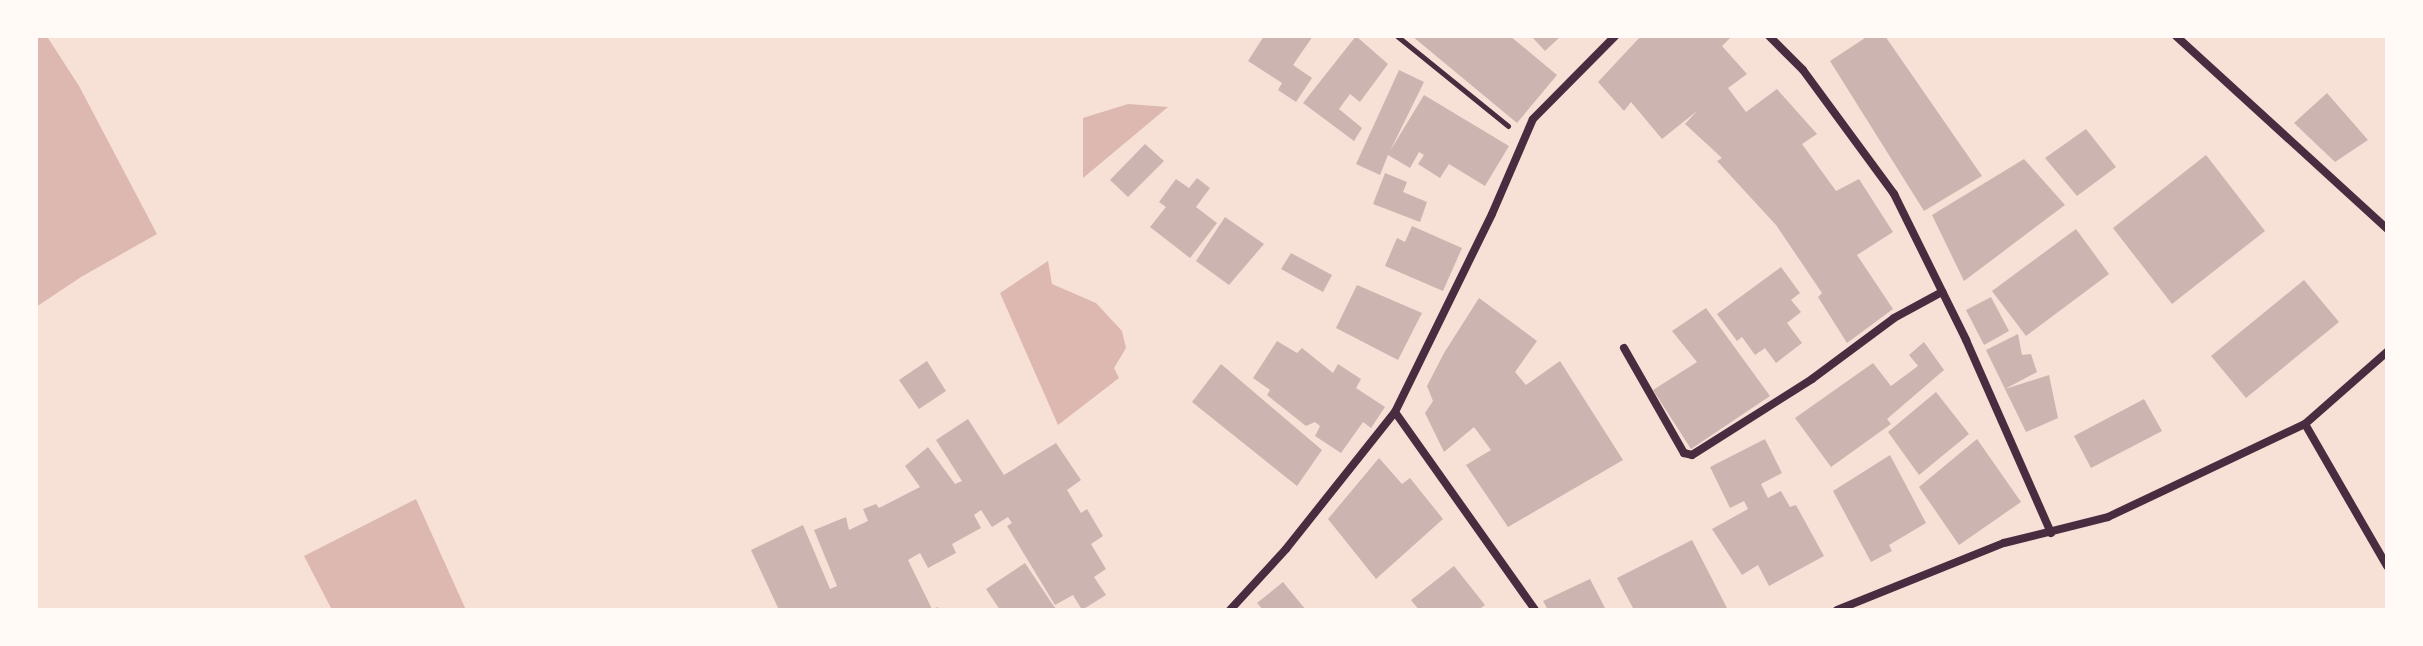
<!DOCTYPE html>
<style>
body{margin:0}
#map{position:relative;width:2423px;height:646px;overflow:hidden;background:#f7e1d7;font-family:"Open Sans",sans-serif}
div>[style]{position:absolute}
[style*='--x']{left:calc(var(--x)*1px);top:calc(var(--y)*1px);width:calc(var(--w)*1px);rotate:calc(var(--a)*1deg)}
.water>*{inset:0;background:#dcb8b0}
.building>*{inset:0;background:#ccb4b1}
.path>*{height:5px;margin:-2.5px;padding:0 2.5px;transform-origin:2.5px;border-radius:2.5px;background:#4a2c40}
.minor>*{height:8px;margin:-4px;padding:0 4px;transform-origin:4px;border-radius:4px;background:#4a2c40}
span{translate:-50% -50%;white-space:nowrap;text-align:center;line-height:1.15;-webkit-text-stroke:7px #fffaf5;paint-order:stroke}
.frame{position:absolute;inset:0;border:38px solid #fffaf5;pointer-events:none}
</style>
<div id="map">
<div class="water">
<div style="clip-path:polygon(36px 36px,48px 38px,79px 86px,157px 234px,81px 277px,36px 307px)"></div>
<div style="clip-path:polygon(1128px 104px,1168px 107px,1083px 178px,1083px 118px)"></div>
<div style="clip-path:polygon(1048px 261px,1052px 284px,1096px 303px,1122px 331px,1126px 348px,1114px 368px,1119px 378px,1058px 425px,1000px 293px)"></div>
<div style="clip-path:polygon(416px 499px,466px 610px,332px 610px,304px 556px)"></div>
</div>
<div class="building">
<div style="clip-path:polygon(1264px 36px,1313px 36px,1293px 65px,1312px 78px,1296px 102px,1278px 90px,1282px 83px,1248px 61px)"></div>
<div style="clip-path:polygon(1356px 36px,1388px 64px,1360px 102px,1350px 94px,1339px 109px,1362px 128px,1354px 141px,1303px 103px)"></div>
<div style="clip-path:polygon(1412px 36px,1510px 36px,1557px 75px,1517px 123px)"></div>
<div style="clip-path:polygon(1531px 36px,1561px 36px,1545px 51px)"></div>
<div style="clip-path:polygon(1641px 36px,1732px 36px,1722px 46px,1747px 74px,1728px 88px,1746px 112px,1777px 89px,1817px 134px,1802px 144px,1836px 191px,1859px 179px,1893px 232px,1857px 255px,1893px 309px,1847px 343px,1818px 297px,1822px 293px,1776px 225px,1717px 161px,1722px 158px,1685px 124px,1697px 111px,1662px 139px,1631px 102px,1624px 111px,1598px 82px)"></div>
<div style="clip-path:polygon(1868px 36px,1885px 36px,1982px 176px,1924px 211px,1830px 61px)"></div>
<div style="clip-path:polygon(1399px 70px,1424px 82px,1390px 151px,1424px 95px,1509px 146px,1485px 186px,1449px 164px,1440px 178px,1418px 164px,1424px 155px,1419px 152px,1410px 168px,1388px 155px,1380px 175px,1356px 164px)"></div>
<div style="clip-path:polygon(2327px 93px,2368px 140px,2335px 162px,2294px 123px)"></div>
<div style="clip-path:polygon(2086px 129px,2116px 167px,2077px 196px,2045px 158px)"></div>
<div style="clip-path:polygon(1145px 144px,1164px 161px,1128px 197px,1110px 180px)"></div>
<div style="clip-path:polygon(2206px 155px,2265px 231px,2172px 304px,2113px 228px)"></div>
<div style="clip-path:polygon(2024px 159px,2065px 205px,1964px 281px,1932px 215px)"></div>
<div style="clip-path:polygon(1385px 173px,1407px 182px,1403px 192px,1427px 202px,1420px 222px,1373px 204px)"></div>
<div style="clip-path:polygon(1197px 178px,1210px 188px,1196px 207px,1217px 223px,1190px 258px,1150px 227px,1166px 207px,1159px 202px,1176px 179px,1189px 188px)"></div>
<div style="clip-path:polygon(1225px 217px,1264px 244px,1229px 285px,1196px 261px)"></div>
<div style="clip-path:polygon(1412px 226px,1462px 248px,1443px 291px,1385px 266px,1397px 238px,1405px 242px)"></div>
<div style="clip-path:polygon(2076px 229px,2109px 274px,2026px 336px,1992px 291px)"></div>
<div style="clip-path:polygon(1291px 253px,1332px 275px,1323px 292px,1281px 269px)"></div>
<div style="clip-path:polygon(1781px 267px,1800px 293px,1791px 300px,1801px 312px,1787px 323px,1802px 343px,1776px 363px,1765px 348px,1755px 355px,1742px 337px,1737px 341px,1717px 314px)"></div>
<div style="clip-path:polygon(2304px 280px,2339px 322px,2246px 398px,2211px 356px)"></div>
<div style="clip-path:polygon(1357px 285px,1422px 313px,1398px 360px,1336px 328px)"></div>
<div style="clip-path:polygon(1991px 297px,2009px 331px,1984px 345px,1966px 310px)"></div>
<div style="clip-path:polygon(1479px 298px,1537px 341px,1515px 372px,1526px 385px,1560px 361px,1623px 460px,1508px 527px,1466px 465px,1491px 450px,1474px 427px,1444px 452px,1425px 413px,1433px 401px,1427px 386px,1444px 353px)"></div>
<div style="clip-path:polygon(1706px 308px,1770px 396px,1691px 449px,1653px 390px,1697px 362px,1672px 331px)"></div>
<div style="clip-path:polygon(2018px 334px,2022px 355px,2031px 354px,2037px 372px,2005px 389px,2049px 375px,2058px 418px,2026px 432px,2005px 389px,1986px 350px)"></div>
<div style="clip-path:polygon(1277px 341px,1297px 353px,1302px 348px,1333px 373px,1338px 364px,1361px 379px,1356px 388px,1385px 407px,1371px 428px,1363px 422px,1341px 453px,1315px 436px,1320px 426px,1315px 422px,1306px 426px,1267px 395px,1270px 390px,1253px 378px)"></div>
<div style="clip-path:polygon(1924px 342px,1944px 370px,1887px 419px,1891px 424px,1831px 467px,1795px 418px,1873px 363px,1891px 386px,1918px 366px,1909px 355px)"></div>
<div style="clip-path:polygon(927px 361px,946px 391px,919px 409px,899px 380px)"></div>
<div style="clip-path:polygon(1221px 364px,1322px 450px,1297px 486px,1192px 402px)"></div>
<div style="clip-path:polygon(1936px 392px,1969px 434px,1919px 475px,1888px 432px)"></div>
<div style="clip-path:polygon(2144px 399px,2162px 431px,2091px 468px,2074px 436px)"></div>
<div style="clip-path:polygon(968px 419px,1004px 475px,1056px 443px,1081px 480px,1067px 490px,1081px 513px,1087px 509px,1103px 536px,1091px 544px,1106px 569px,1094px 577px,1106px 595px,1082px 610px,1073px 595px,1055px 605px,1007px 526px,1012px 523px,1008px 517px,992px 527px,981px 510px,974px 515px,981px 528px,952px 544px,956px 553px,928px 568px,920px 553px,908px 560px,932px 609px,938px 607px,939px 610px,779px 610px,751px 550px,803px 525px,830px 589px,837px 586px,814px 530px,846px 517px,849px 530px,868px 521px,863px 509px,876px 504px,879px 508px,920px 487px,905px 466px,928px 447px,955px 484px,962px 481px,936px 440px)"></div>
<div style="clip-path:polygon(1765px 439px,1782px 473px,1761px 484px,1768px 498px,1781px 491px,1790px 507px,1796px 505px,1824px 556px,1769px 586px,1758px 565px,1742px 575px,1712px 529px,1748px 509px,1744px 501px,1730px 508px,1710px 467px)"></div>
<div style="clip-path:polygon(1977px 439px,2021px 502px,1959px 545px,1919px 487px)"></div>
<div style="clip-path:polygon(1890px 455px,1926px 523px,1889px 545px,1892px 551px,1871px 562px,1833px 491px)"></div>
<div style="clip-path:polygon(1379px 458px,1402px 484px,1410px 478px,1443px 519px,1376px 579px,1328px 519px)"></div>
<div style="clip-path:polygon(1692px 540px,1728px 610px,1634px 610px,1617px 578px)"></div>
<div style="clip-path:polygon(1025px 563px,1053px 605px,1057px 610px,1000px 610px,986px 589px)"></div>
<div style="clip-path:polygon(1454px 566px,1485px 605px,1478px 610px,1419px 610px,1411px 600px)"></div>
<div style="clip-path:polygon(1590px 579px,1606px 610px,1548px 610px,1543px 601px)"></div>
<div style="clip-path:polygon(1283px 582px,1306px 610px,1263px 610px,1257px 603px)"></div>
</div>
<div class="path">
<div style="--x:1397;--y:36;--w:143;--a:39"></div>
</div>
<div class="minor">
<div style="--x:1769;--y:36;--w:48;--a:45"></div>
<div style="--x:1803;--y:70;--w:154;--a:53.7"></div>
<div style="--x:1894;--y:194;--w:163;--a:63.7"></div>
<div style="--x:1966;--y:340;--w:211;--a:66.2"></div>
<div style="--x:2176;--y:36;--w:286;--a:42.4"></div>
<div style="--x:1624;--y:348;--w:121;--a:60.3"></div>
<div style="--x:1684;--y:453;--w:8;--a:14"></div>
<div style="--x:1692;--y:455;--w:142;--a:-32.3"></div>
<div style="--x:1812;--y:379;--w:102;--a:-36.6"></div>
<div style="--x:1894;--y:318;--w:55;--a:-28.4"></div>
<div style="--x:1395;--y:412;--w:242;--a:54.7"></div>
<div style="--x:2305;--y:424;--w:164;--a:60"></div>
<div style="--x:1230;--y:610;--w:83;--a:-47.4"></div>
<div style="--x:1286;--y:549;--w:175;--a:-51.5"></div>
<div style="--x:1395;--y:412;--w:220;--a:-63.9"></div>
<div style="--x:1492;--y:214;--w:103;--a:-66.7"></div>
<div style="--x:1533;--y:119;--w:117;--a:-45.3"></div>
<div style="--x:1837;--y:610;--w:180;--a:-21.9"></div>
<div style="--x:2004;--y:543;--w:107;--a:-14"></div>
<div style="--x:2108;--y:517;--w:218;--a:-25.3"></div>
<div style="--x:2305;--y:424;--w:109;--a:-41.3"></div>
</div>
<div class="frame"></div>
</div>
